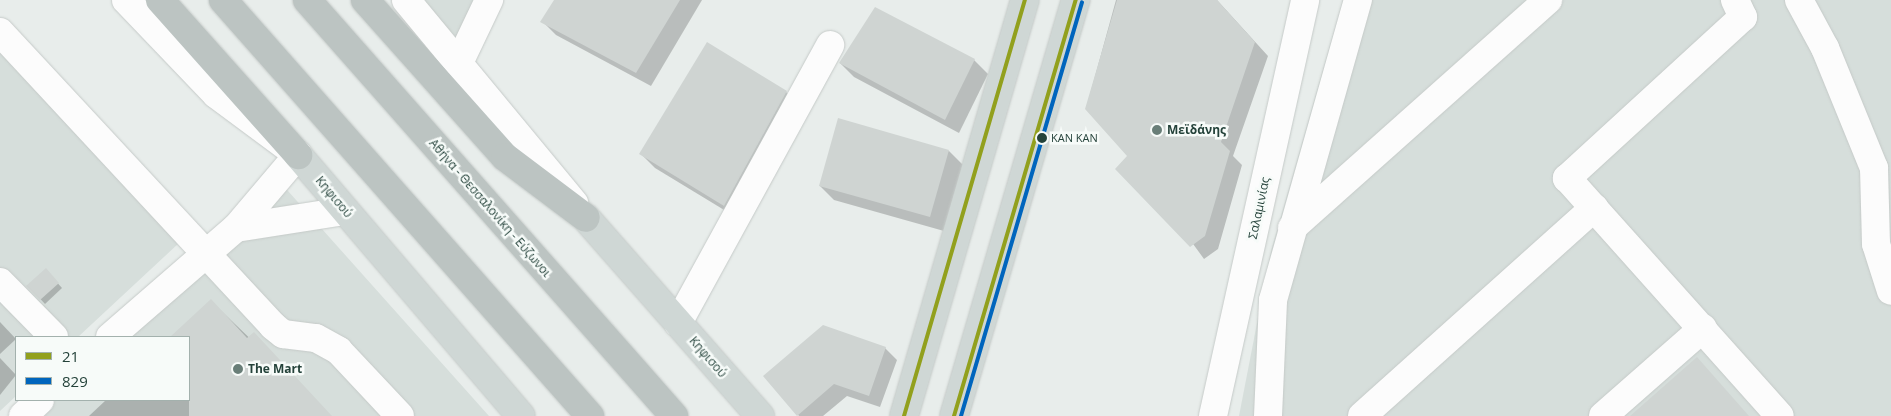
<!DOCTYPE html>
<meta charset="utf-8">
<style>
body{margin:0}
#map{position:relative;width:1891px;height:416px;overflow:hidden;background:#e8edeb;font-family:"Open Sans",sans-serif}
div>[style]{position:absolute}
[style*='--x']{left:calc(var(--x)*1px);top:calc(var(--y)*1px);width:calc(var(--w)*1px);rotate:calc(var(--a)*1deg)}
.built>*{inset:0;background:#d6dedb}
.shadow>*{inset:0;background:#0003}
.building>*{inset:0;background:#cfd4d2}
.roads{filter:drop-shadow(0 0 1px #c5cac8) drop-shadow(0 0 1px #c5cac8)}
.minor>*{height:28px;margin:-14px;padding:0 14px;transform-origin:14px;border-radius:14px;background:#fcfcfc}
.major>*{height:28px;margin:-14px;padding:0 14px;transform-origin:14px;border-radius:14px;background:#cfd7d5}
.highway>*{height:28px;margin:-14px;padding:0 14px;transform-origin:14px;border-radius:14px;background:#bcc4c2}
.bus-1>*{height:4px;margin:-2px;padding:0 2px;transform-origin:2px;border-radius:2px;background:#92a01d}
.bus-2>*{height:4px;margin:-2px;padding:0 2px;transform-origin:2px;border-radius:2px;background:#0065bd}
.dots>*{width:14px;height:14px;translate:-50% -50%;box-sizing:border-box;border:2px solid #f7fbf9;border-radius:50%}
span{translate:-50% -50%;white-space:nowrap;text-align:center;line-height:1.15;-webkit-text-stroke:5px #f7fbf9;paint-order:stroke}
.bus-label{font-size:11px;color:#24423a}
.left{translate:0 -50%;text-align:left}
.poi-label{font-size:12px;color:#24423a;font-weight:700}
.street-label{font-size:12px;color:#24423a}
.legend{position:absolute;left:15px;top:336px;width:175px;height:65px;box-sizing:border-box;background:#f7fbf9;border:1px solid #a3b1ad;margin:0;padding:6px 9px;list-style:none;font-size:15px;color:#24423a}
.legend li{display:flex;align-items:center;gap:10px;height:25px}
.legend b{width:25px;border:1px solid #a3b1ad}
</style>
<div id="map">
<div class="built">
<div style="clip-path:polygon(423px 0,499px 0,472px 56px)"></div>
<div style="clip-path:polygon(1343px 0,1891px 0,1891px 416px,1239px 416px,1271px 251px)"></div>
<div style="clip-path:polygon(0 49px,179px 243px,78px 337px,16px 337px,16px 396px,0 411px)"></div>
<div style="clip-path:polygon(280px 182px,489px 416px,26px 416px,44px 400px,189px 400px,189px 337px,110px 337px)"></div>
</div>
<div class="shadow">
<div style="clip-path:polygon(555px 0,702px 0,651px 86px,556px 35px,542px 21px)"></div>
<div style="clip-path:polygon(1116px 0,1217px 0,1268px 56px,1233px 156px,1242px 165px,1218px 249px,1204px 259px,1129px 156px,1086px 109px)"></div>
<div style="clip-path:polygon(974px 60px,988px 74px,959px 133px,854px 77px,840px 63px)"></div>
<div style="clip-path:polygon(786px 92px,800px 106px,739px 219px,655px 168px,641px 154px)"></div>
<div style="clip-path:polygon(949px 151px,963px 165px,944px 231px,834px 200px,820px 186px)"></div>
<div style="clip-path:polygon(46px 270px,62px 288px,45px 304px,28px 286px)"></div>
<div style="clip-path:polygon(211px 301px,331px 416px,89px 416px,106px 400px,189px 400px,189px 337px,172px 337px)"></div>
<div style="clip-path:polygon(0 322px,16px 339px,0 354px)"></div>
<div style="clip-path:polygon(885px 348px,897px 360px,880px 407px,847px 396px,823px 416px,799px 416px,765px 376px)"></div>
<div style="clip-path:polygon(0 358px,16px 375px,0 395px)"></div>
</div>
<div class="building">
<div style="clip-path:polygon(554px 0,680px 0,636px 73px,540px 22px)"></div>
<div style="clip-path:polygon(1117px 0,1217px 0,1255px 42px,1221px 142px,1230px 151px,1205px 236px,1190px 247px,1115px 169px,1127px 156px,1085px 109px)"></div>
<div style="clip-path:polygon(875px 7px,975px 59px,945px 120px,839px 63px)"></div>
<div style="clip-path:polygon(707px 42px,787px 91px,724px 206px,639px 154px)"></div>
<div style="clip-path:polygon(838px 118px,949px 150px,930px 217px,819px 186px)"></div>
<div style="clip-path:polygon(46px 268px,59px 283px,40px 300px,26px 286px)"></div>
<div style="clip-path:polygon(211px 299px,247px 338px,254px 332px,332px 416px,189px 416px,189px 337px,170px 337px)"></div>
<div style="clip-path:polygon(823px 325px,886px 347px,869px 396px,834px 384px,797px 416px,763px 376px)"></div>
<div style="clip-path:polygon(1697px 357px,1749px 416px,1630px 416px)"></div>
</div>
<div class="roads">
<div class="minor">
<div style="--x:406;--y:0;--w:264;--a:50.4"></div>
<div style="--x:1735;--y:0;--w:19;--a:65"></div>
<div style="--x:1743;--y:17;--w:239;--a:137.5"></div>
<div style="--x:1567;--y:178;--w:319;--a:48.2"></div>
<div style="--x:1799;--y:0;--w:55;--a:61.6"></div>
<div style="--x:1825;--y:48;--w:130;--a:67.8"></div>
<div style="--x:1874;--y:168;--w:76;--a:88.5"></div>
<div style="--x:1876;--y:244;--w:49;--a:72.3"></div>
<div style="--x:0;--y:32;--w:401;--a:47.1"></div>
<div style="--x:273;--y:326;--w:13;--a:39"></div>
<div style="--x:283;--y:334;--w:33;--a:7"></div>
<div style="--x:316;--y:338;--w:26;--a:29"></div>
<div style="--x:339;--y:351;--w:89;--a:46.8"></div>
<div style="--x:459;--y:63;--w:70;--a:-64.5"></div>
<div style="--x:236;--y:228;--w:110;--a:-8.9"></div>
<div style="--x:1292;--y:228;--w:343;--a:-41.7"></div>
<div style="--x:0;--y:282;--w:77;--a:45.5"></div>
<div style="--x:678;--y:323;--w:317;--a:-61.3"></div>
<div style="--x:110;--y:337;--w:167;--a:-40.9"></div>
<div style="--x:236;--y:228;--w:96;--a:-49.7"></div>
<div style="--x:298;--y:155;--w:102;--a:-143.4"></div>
<div style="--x:216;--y:94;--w:130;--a:-133.8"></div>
<div style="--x:23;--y:416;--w:23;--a:-43"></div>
<div style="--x:1213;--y:416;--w:426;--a:-77.5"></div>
<div style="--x:1268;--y:416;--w:116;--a:-87.5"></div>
<div style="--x:1273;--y:300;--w:312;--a:-74.2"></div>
<div style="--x:1362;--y:416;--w:312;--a:-41.9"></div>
<div style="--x:1603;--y:416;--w:133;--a:-41.3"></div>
</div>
<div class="major">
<div style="--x:298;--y:155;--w:343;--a:49.5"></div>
<div style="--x:586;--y:218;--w:264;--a:48.7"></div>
<div style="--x:904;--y:416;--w:433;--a:-73.8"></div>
<div style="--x:954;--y:416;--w:434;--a:-73.7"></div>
</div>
<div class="highway">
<div style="--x:160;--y:0;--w:208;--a:48.3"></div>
<div style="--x:223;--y:0;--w:555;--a:48.58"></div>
<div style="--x:307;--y:0;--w:555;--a:48.58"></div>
<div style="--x:365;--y:0;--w:210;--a:48.3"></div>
<div style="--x:505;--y:157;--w:101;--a:37"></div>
</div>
</div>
<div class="bus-1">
<div style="--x:904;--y:416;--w:433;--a:-73.8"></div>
<div style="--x:954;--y:416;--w:434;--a:-73.7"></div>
</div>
<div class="bus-2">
<div style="--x:961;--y:416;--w:431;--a:-73.7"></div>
</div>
<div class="dots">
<div style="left:1157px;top:130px;background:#697e78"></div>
<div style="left:1042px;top:138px;background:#24423a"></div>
<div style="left:238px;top:369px;background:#697e78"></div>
</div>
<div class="bus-label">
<span class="left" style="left:1051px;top:138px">ΚΑΝ ΚΑΝ</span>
</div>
<div class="poi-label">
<span class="left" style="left:1167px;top:130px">Μεϊδάνης</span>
<span class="left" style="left:248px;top:369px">The Mart</span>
</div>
<div class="street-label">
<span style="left:334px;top:197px;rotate:50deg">Κηφισού</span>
<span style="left:490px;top:208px;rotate:49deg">Αθήνα - Θεσσαλονίκη - Εύζωνοι</span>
<span style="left:1259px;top:208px;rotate:-78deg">Σαλαμινίας</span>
<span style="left:708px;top:357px;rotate:49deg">Κηφισού</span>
</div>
<ul class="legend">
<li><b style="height:6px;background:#92a01d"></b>21</li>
<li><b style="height:6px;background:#0065bd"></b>829</li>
</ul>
</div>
